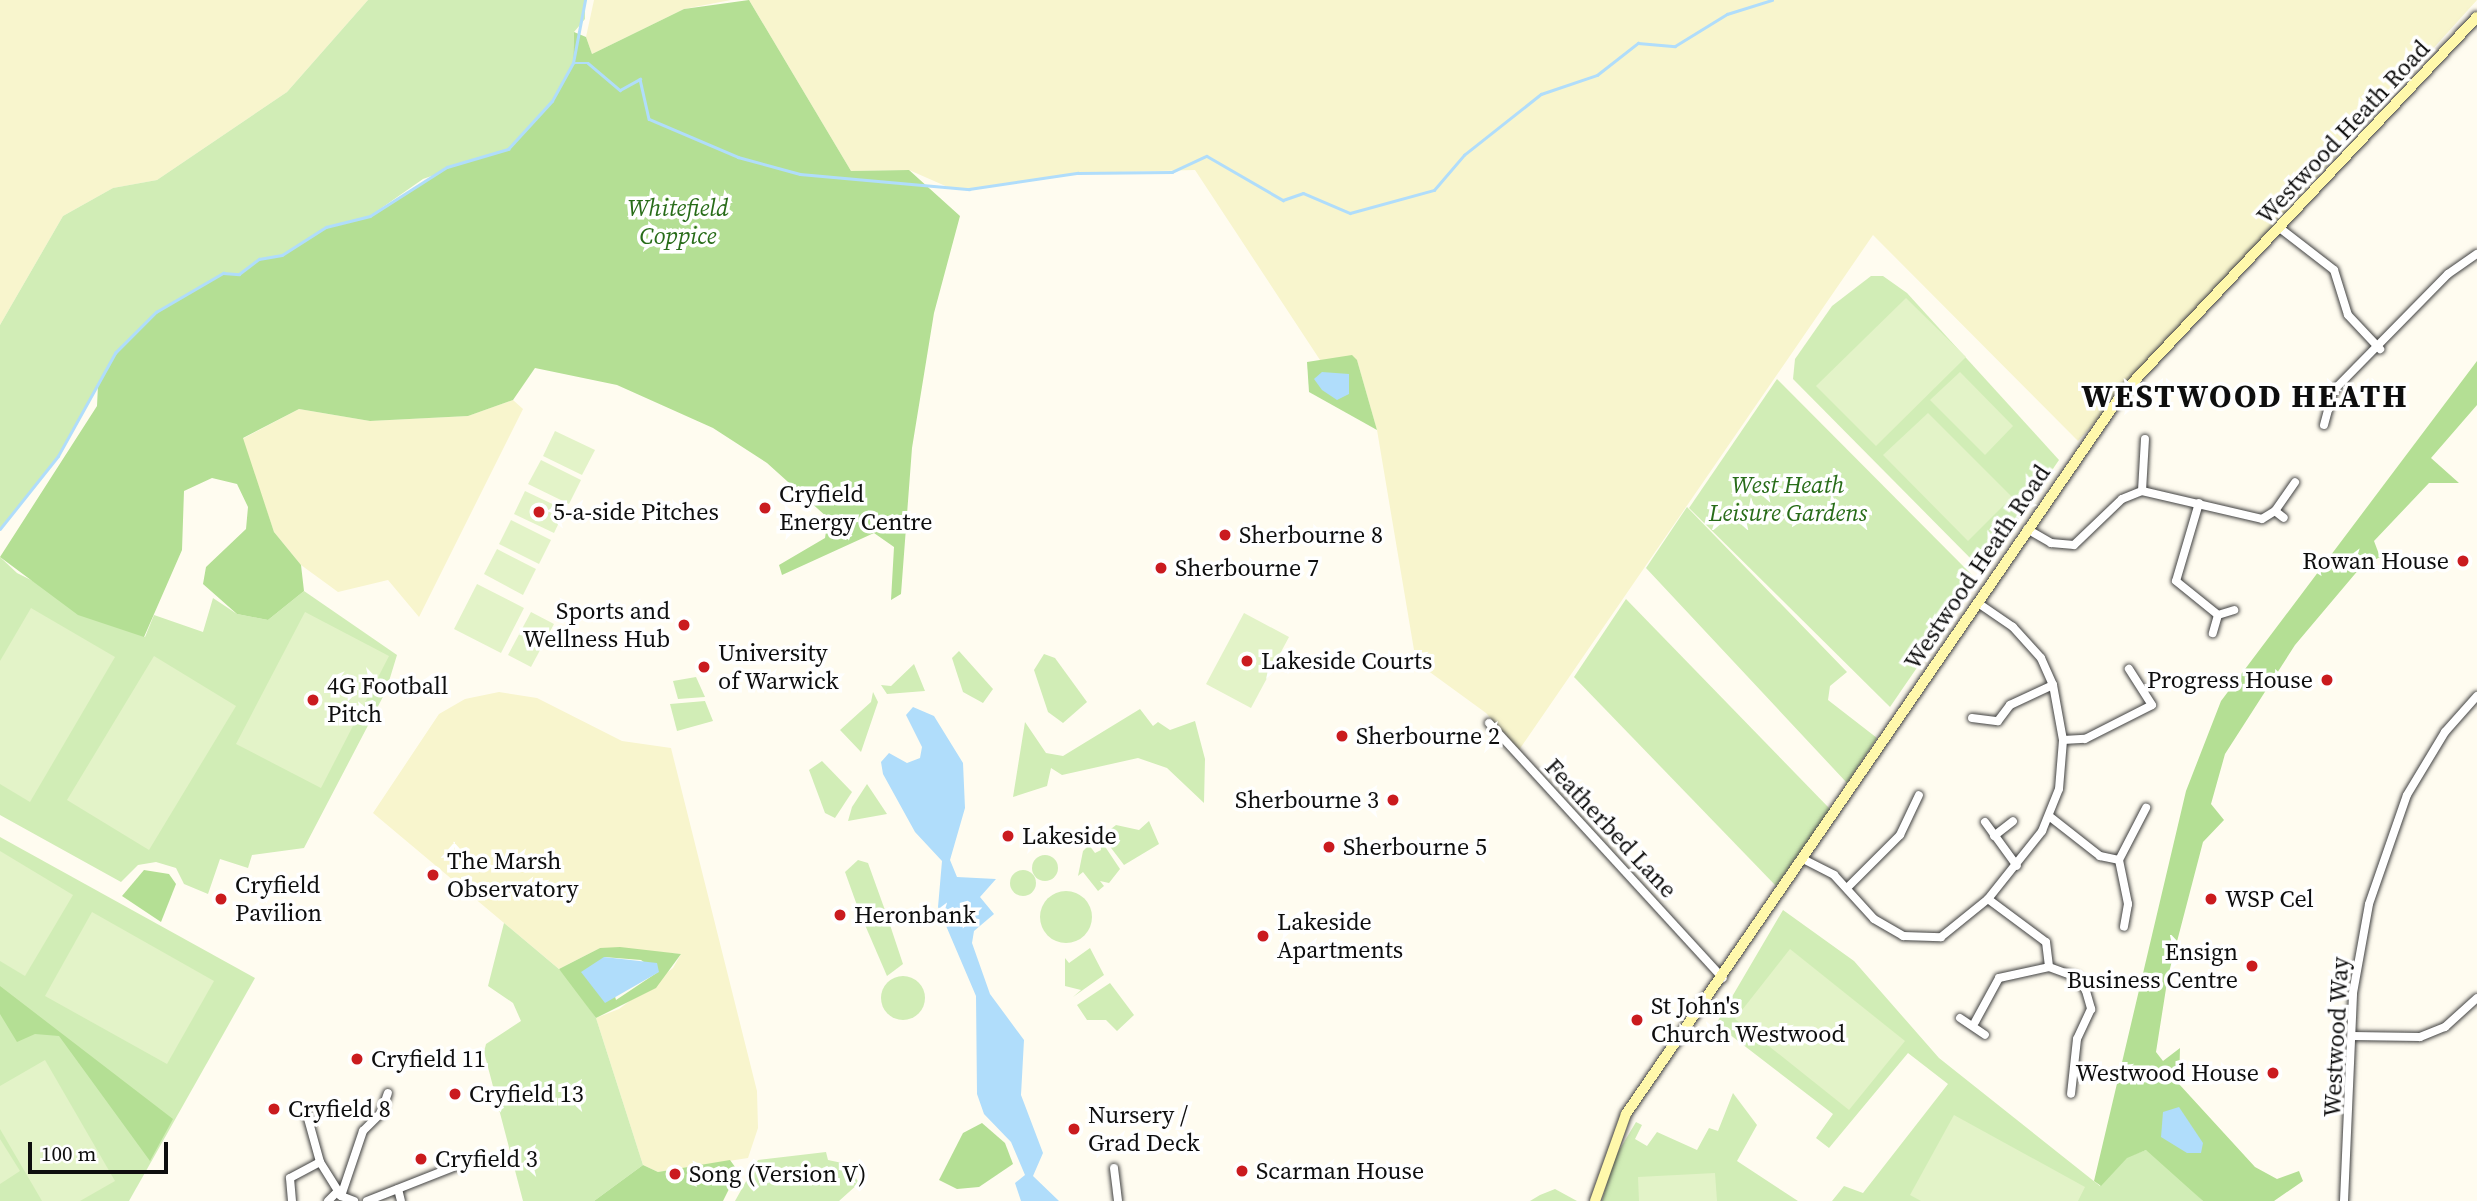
<!DOCTYPE html>
<style>
body{margin:0}
#map{position:relative;width:2477px;height:1201px;overflow:hidden;background:#fffcf0;font-family:"Source Serif 4",serif}
div>[style]{position:absolute}
[style*='--x']{left:calc(var(--x)*1px);top:calc(var(--y)*1px);width:calc(var(--w)*1px);rotate:calc(var(--a)*1deg)}
.farmland>*{inset:0;background:#f8f5cd}
.green>*{inset:0;background:#d1edb6}
.round{border-radius:50%}
.forest>*{inset:0;background:#b4df94}
.pitch>*{inset:0;background:#e3f3c8}
.water>*{inset:0;background:#b0ddfb}
.stream>*{height:2.5px;margin:-1.25px;padding:0 1.25px;transform-origin:1.25px;border-radius:1.25px;background:#b0ddfb}
.roads{filter:drop-shadow(0 0 2px #414141) drop-shadow(0 0 2px #414141)}
.street>*{height:8px;margin:-4px;padding:0 4px;transform-origin:4px;border-radius:4px;background:#fff}
.secondary>*{height:10px;margin:-5px;padding:0 5px;transform-origin:5px;border-radius:5px;background:#fff8ab}
.dots>*{width:19px;height:19px;translate:-50% -50%;box-sizing:border-box;border:4px solid #fff;border-radius:50%}
span{translate:-50% -50%;white-space:nowrap;text-align:center;line-height:1.15;-webkit-text-stroke:7px #fff;paint-order:stroke}
.street-label{font-size:24px;color:#0e0e0e}
.park-label{font-size:24px;color:#286c19;font-style:italic}
.poi-label{font-size:24px;color:#0e0e0e}
.left{translate:0 -50%;text-align:left}
.right{translate:-100% -50%;text-align:right}
.district-label{font-size:32px;color:#0e0e0e;font-weight:700;letter-spacing:2px}
.scale{position:absolute;left:28px;top:1142px;width:140px;height:32px;box-sizing:border-box;border:4px solid #0e0e0e;border-top:0;padding-left:9px;font-size:21px;line-height:24px;white-space:nowrap;color:#0e0e0e;-webkit-text-stroke:5px #fff;paint-order:stroke}
</style>
<div id="map">
<div class="farmland">
<div style="clip-path:polygon(0 0,368px 0,287px 92px,157px 180px,113px 188px,63px 216px,0 325px)"></div>
<div style="clip-path:polygon(594px 0,731px 0,684px 9px,592px 54px,586px 37px)"></div>
<div style="clip-path:polygon(749px 0,2477px 0,2078px 441px,1873px 235px,1519px 750px,1486px 713px,1416px 662px,1377px 430px,1357px 360px,1320px 360px,1195px 170px,1078px 173px,969px 189px,950px 188px,909px 170px,851px 171px)"></div>
<div style="clip-path:polygon(513px 400px,523px 409px,419px 617px,388px 580px,338px 592px,301px 565px,274px 532px,242px 439px,299px 409px,370px 421px,468px 416px)"></div>
<div style="clip-path:polygon(499px 692px,537px 698px,622px 741px,671px 748px,757px 1091px,758px 1128px,748px 1158px,658px 1172px,643px 1165px,596px 1018px,619px 1009px,673px 968px,681px 954px,600px 948px,559px 969px,373px 813px,439px 714px,465px 699px)"></div>
</div>
<div class="green">
<div style="clip-path:polygon(368px 0,585px 0,585px 19px,574px 32px,573px 63px,552px 101px,508px 149px,423px 179px,370px 216px,326px 227px,282px 255px,259px 259px,239px 274px,223px 273px,156px 312px,115px 354px,58px 456px,0 529px,0 325px,63px 216px,113px 188px,157px 180px,287px 92px)"></div>
<div style="clip-path:polygon(1871px 276px,1883px 276px,1907px 293px,2059px 460px,1983px 571px,1793px 379px,1795px 359px,1832px 306px)"></div>
<div style="clip-path:polygon(1777px 379px,1977px 580px,1890px 707px,1689px 508px)"></div>
<div style="clip-path:polygon(1687px 507px,1847px 672px,1830px 686px,1828px 700px,1877px 738px,1847px 783px,1646px 568px)"></div>
<div style="clip-path:polygon(0 557px,17px 573px,145px 637px,154px 615px,203px 632px,213px 598px,237px 614px,268px 620px,304px 591px,397px 655px,386px 691px,304px 848px,252px 855px,248px 868px,220px 859px,208px 894px,184px 884px,176px 868px,156px 862px,138px 865px,121px 882px,0 815px)"></div>
<div style="clip-path:polygon(1626px 599px,1830px 809px,1776px 886px,1574px 677px)"></div>
<div style="clip-path:polygon(959px 651px,993px 689px,983px 703px,963px 692px,952px 658px)"></div>
<div style="clip-path:polygon(1044px 654px,1055px 658px,1087px 702px,1063px 723px,1048px 712px,1034px 670px)"></div>
<div style="clip-path:polygon(914px 664px,925px 691px,887px 694px,881px 685px,891px 686px)"></div>
<div style="clip-path:polygon(696px 677px,705px 697px,678px 699px,673px 681px)"></div>
<div style="clip-path:polygon(873px 692px,878px 702px,861px 752px,840px 730px,871px 702px)"></div>
<div style="clip-path:polygon(705px 701px,713px 721px,677px 731px,670px 704px)"></div>
<div style="clip-path:polygon(1140px 709px,1153px 726px,1158px 722px,1170px 730px,1195px 721px,1205px 759px,1204px 803px,1167px 768px,1138px 758px,1062px 775px,1051px 768px,1047px 786px,1013px 797px,1025px 722px,1046px 753px,1063px 756px)"></div>
<div style="clip-path:polygon(822px 761px,852px 792px,835px 818px,825px 813px,809px 770px)"></div>
<div style="clip-path:polygon(867px 784px,887px 814px,848px 821px,852px 807px)"></div>
<div style="clip-path:polygon(1149px 821px,1159px 844px,1124px 865px,1102px 836px,1116px 825px,1139px 830px)"></div>
<div style="clip-path:polygon(0 837px,255px 978px,129px 1201px,0 1201px)"></div>
<div style="clip-path:polygon(1100px 839px,1120px 869px,1109px 883px,1100px 881px,1104px 886px,1098px 891px,1083px 872px,1078px 876px,1083px 851px,1089px 845px,1095px 853px,1101px 850px)"></div>
<div class="round" style="left:1032px;top:855px;width:26px;height:26px"></div>
<div style="clip-path:polygon(858px 860px,868px 863px,886px 913px,863px 922px,845px 872px)"></div>
<div class="round" style="left:1010px;top:870px;width:26px;height:26px"></div>
<div class="round" style="left:1040px;top:891px;width:52px;height:52px"></div>
<div style="clip-path:polygon(1783px 910px,1854px 961px,1939px 1058px,2100px 1186px,2127px 1157px,2146px 1150px,2155px 1152px,2203px 1201px,1832px 1201px,1844px 1186px,1863px 1193px,1948px 1084px,1908px 1053px,1829px 1148px,1816px 1138px,1833px 1114px,1716px 1024px)"></div>
<div style="clip-path:polygon(887px 916px,903px 964px,887px 976px,865px 925px)"></div>
<div style="clip-path:polygon(504px 923px,566px 975px,596px 1018px,643px 1165px,594px 1201px,523px 1201px,484px 1052px,486px 1044px,521px 1021px,513px 1003px,488px 986px)"></div>
<div style="clip-path:polygon(1090px 948px,1104px 975px,1073px 997px,1081px 990px,1065px 986px,1065px 958px,1069px 963px)"></div>
<div class="round" style="left:881px;top:976px;width:44px;height:44px"></div>
<div style="clip-path:polygon(1110px 983px,1134px 1015px,1117px 1031px,1106px 1020px,1087px 1020px,1077px 1005px)"></div>
<div style="clip-path:polygon(1733px 1093px,1757px 1125px,1737px 1161px,1798px 1201px,1602px 1201px,1614px 1159px,1636px 1122px,1642px 1125px,1635px 1139px,1647px 1146px,1657px 1132px,1697px 1150px,1709px 1128px,1718px 1131px)"></div>
<div style="clip-path:polygon(826px 1152px,828px 1160px,847px 1164px,859px 1183px,839px 1201px,735px 1201px,758px 1160px)"></div>
<div style="clip-path:polygon(1555px 1189px,1577px 1201px,1530px 1201px,1540px 1195px)"></div>
</div>
<div class="forest">
<div style="clip-path:polygon(749px 0,851px 171px,909px 170px,960px 216px,934px 313px,912px 448px,901px 594px,891px 600px,894px 547px,874px 533px,782px 575px,779px 565px,825px 538px,828px 518px,767px 463px,713px 428px,617px 385px,535px 368px,513px 400px,468px 416px,370px 421px,299px 409px,243px 438px,274px 532px,301px 565px,304px 591px,268px 620px,237px 614px,203px 584px,206px 567px,246px 529px,248px 507px,237px 484px,212px 478px,184px 491px,182px 550px,144px 637px,78px 615px,0 557px,97px 406px,98px 385px,115px 354px,156px 312px,223px 273px,239px 274px,259px 259px,283px 255px,326px 227px,370px 216px,447px 167px,508px 149px,552px 101px,573px 63px,574px 32px,586px 37px,592px 54px,684px 9px)"></div>
<div style="clip-path:polygon(1352px 355px,1357px 360px,1377px 430px,1309px 392px,1307px 362px)"></div>
<div style="clip-path:polygon(2477px 361px,2477px 405px,2431px 458px,2459px 483px,2429px 483px,2374px 541px,2380px 557px,2360px 568px,2295px 645px,2225px 754px,2211px 804px,2224px 820px,2203px 842px,2168px 976px,2156px 1052px,2163px 1061px,2180px 1048px,2179px 1084px,2255px 1167px,2277px 1179px,2299px 1171px,2303px 1181px,2274px 1201px,2203px 1201px,2146px 1150px,2127px 1158px,2101px 1186px,2094px 1181px,2186px 791px,2221px 701px)"></div>
<div style="clip-path:polygon(144px 870px,169px 874px,176px 884px,161px 922px,122px 896px)"></div>
<div style="clip-path:polygon(evenodd,600px 948px,620px 947px,681px 954px,656px 988px,596px 1018px,559px 969px,600px 948px,604px 957px,641px 960px,658px 972px,616px 1000px,604px 957px)"></div>
<div style="clip-path:polygon(0 986px,173px 1119px,150px 1161px,59px 1036px,35px 1034px,17px 1042px,0 1014px)"></div>
<div style="clip-path:polygon(982px 1123px,1005px 1143px,1013px 1164px,979px 1187px,957px 1189px,939px 1180px,963px 1133px)"></div>
<div style="clip-path:polygon(730px 1160px,738px 1171px,723px 1201px,594px 1201px,643px 1165px,658px 1172px)"></div>
</div>
<div class="pitch">
<div style="clip-path:polygon(1906px 298px,1966px 357px,1876px 446px,1816px 386px)"></div>
<div style="clip-path:polygon(1960px 372px,2013px 426px,1985px 455px,1930px 400px)"></div>
<div style="clip-path:polygon(1928px 413px,2012px 497px,1968px 541px,1883px 455px)"></div>
<div style="clip-path:polygon(555px 431px,595px 450px,582px 475px,543px 456px)"></div>
<div style="clip-path:polygon(541px 460px,581px 480px,569px 504px,528px 484px)"></div>
<div style="clip-path:polygon(525px 491px,565px 510px,554px 533px,514px 514px)"></div>
<div style="clip-path:polygon(511px 520px,551px 540px,539px 564px,499px 544px)"></div>
<div style="clip-path:polygon(497px 549px,536px 569px,523px 595px,484px 574px)"></div>
<div style="clip-path:polygon(477px 584px,524px 608px,501px 653px,454px 629px)"></div>
<div style="clip-path:polygon(31px 608px,115px 657px,30px 802px,0 784px,0 661px)"></div>
<div style="clip-path:polygon(305px 612px,389px 656px,321px 788px,236px 744px)"></div>
<div style="clip-path:polygon(531px 612px,554px 624px,531px 667px,508px 655px)"></div>
<div style="clip-path:polygon(1244px 613px,1289px 637px,1251px 708px,1206px 684px)"></div>
<div style="clip-path:polygon(154px 656px,236px 706px,149px 850px,67px 800px)"></div>
<div style="clip-path:polygon(0 851px,73px 895px,25px 976px,0 961px)"></div>
<div style="clip-path:polygon(92px 912px,214px 981px,167px 1064px,45px 996px)"></div>
<div style="clip-path:polygon(1790px 949px,1905px 1041px,1849px 1110px,1735px 1019px)"></div>
<div style="clip-path:polygon(45px 1060px,115px 1181px,80px 1201px,42px 1201px,0 1129px,0 1086px)"></div>
<div style="clip-path:polygon(1954px 1115px,2085px 1187px,2078px 1201px,1921px 1201px,1910px 1195px)"></div>
<div style="clip-path:polygon(0 1139px,20px 1171px,0 1184px)"></div>
<div style="clip-path:polygon(1715px 1173px,1717px 1201px,1639px 1201px,1638px 1177px)"></div>
</div>
<div class="water">
<div style="clip-path:polygon(1322px 372px,1349px 374px,1349px 394px,1337px 400px,1322px 390px,1314px 379px)"></div>
<div style="clip-path:polygon(913px 707px,934px 716px,963px 763px,965px 808px,950px 860px,957px 877px,996px 879px,980px 897px,994px 914px,974px 931px,972px 943px,990px 994px,1024px 1040px,1021px 1095px,1043px 1153px,1033px 1176px,1059px 1201px,1021px 1201px,1015px 1183px,1025px 1175px,1011px 1142px,984px 1114px,977px 1094px,976px 996px,938px 907px,942px 861px,915px 832px,883px 774px,881px 762px,889px 753px,907px 763px,920px 758px,922px 747px,906px 715px)"></div>
<div style="clip-path:polygon(604px 957px,657px 963px,659px 972px,605px 1003px,581px 972px)"></div>
<div style="clip-path:polygon(2179px 1107px,2203px 1143px,2201px 1153px,2187px 1153px,2161px 1137px,2163px 1112px)"></div>
</div>
<div class="stream">
<div style="--x:573;--y:63;--w:64;--a:-79.2"></div>
<div style="--x:0;--y:529;--w:93;--a:-51.5"></div>
<div style="--x:58;--y:456;--w:118;--a:-61"></div>
<div style="--x:115;--y:353;--w:58;--a:-45"></div>
<div style="--x:156;--y:312;--w:78;--a:-30.2"></div>
<div style="--x:223;--y:273;--w:16;--a:4"></div>
<div style="--x:239;--y:274;--w:25;--a:-37"></div>
<div style="--x:259;--y:259;--w:23;--a:-10"></div>
<div style="--x:282;--y:255;--w:52;--a:-32.5"></div>
<div style="--x:326;--y:227;--w:45;--a:-14"></div>
<div style="--x:370;--y:216;--w:91;--a:-32.5"></div>
<div style="--x:447;--y:167;--w:64;--a:-16.4"></div>
<div style="--x:508;--y:149;--w:65;--a:-47.5"></div>
<div style="--x:552;--y:101;--w:43;--a:-61.1"></div>
<div style="--x:573;--y:63;--w:15;--a:0"></div>
<div style="--x:588;--y:63;--w:42;--a:40.2"></div>
<div style="--x:620;--y:90;--w:23;--a:-29"></div>
<div style="--x:640;--y:79;--w:41;--a:77.3"></div>
<div style="--x:649;--y:119;--w:97;--a:23.1"></div>
<div style="--x:738;--y:157;--w:64;--a:15.3"></div>
<div style="--x:800;--y:174;--w:170;--a:5.1"></div>
<div style="--x:969;--y:189;--w:110;--a:-8.4"></div>
<div style="--x:1078;--y:173;--w:94;--a:-0.6"></div>
<div style="--x:1172;--y:172;--w:38;--a:-25"></div>
<div style="--x:1207;--y:156;--w:88;--a:30.1"></div>
<div style="--x:1283;--y:200;--w:21;--a:-19"></div>
<div style="--x:1303;--y:193;--w:51;--a:23.1"></div>
<div style="--x:1350;--y:213;--w:87;--a:-15.3"></div>
<div style="--x:1434;--y:190;--w:46;--a:-49.4"></div>
<div style="--x:1464;--y:155;--w:98;--a:-38.4"></div>
<div style="--x:1541;--y:94;--w:59;--a:-18.7"></div>
<div style="--x:1597;--y:75;--w:52;--a:-38"></div>
<div style="--x:1638;--y:43;--w:37;--a:5"></div>
<div style="--x:1675;--y:46;--w:61;--a:-31.6"></div>
<div style="--x:1727;--y:14;--w:47;--a:-17.3"></div>
</div>
<div class="roads">
<div class="street">
<div style="--x:2281;--y:229;--w:67;--a:37.7"></div>
<div style="--x:2334;--y:270;--w:47;--a:72.7"></div>
<div style="--x:2348;--y:315;--w:47;--a:46.7"></div>
<div style="--x:2324;--y:425;--w:35;--a:-75"></div>
<div style="--x:2333;--y:391;--w:164;--a:-45.5"></div>
<div style="--x:2448;--y:274;--w:35;--a:-35"></div>
<div style="--x:2142;--y:491;--w:52;--a:-86.7"></div>
<div style="--x:2199;--y:503;--w:81;--a:106.4"></div>
<div style="--x:2176;--y:581;--w:54;--a:39"></div>
<div style="--x:2218;--y:615;--w:19;--a:106"></div>
<div style="--x:2275;--y:511;--w:11;--a:38"></div>
<div style="--x:2027;--y:529;--w:28;--a:30"></div>
<div style="--x:2051;--y:543;--w:23;--a:5"></div>
<div style="--x:2074;--y:545;--w:66;--a:-43.8"></div>
<div style="--x:2122;--y:499;--w:22;--a:-22"></div>
<div style="--x:2142;--y:491;--w:123;--a:13.1"></div>
<div style="--x:2262;--y:519;--w:15;--a:-32"></div>
<div style="--x:2275;--y:511;--w:35;--a:-55"></div>
<div style="--x:2218;--y:615;--w:17;--a:-17"></div>
<div style="--x:1972;--y:718;--w:26;--a:7"></div>
<div style="--x:1998;--y:721;--w:20;--a:-53"></div>
<div style="--x:2010;--y:705;--w:47;--a:-24.9"></div>
<div style="--x:1489;--y:723;--w:346;--a:47.5"></div>
<div style="--x:2063;--y:740;--w:22;--a:-3"></div>
<div style="--x:2085;--y:739;--w:75;--a:-26.9"></div>
<div style="--x:2152;--y:705;--w:43;--a:-122.6"></div>
<div style="--x:2049;--y:816;--w:65;--a:38.1"></div>
<div style="--x:2100;--y:856;--w:19;--a:12"></div>
<div style="--x:2119;--y:860;--w:45;--a:78.4"></div>
<div style="--x:2128;--y:904;--w:23;--a:100"></div>
<div style="--x:1985;--y:822;--w:54;--a:54"></div>
<div style="--x:1994;--y:836;--w:24;--a:-38"></div>
<div style="--x:1803;--y:859;--w:35;--a:27"></div>
<div style="--x:1834;--y:875;--w:59;--a:47.7"></div>
<div style="--x:1874;--y:919;--w:34;--a:30"></div>
<div style="--x:1903;--y:936;--w:38;--a:2"></div>
<div style="--x:1941;--y:937;--w:60;--a:-39"></div>
<div style="--x:1988;--y:899;--w:87;--a:-51.5"></div>
<div style="--x:2042;--y:831;--w:45;--a:-68"></div>
<div style="--x:2059;--y:789;--w:49;--a:-85.3"></div>
<div style="--x:2063;--y:740;--w:56;--a:-100.3"></div>
<div style="--x:2053;--y:685;--w:30;--a:-114"></div>
<div style="--x:2041;--y:658;--w:42;--a:-132.1"></div>
<div style="--x:2013;--y:627;--w:42;--a:-145.6"></div>
<div style="--x:2119;--y:860;--w:59;--a:-62.6"></div>
<div style="--x:1847;--y:888;--w:75;--a:-45"></div>
<div style="--x:1900;--y:835;--w:44;--a:-64.6"></div>
<div style="--x:1988;--y:899;--w:72;--a:36.6"></div>
<div style="--x:2046;--y:942;--w:25;--a:83"></div>
<div style="--x:2049;--y:967;--w:29;--a:20"></div>
<div style="--x:2076;--y:977;--w:17;--a:54"></div>
<div style="--x:2086;--y:991;--w:19;--a:74"></div>
<div style="--x:2091;--y:1009;--w:33;--a:115"></div>
<div style="--x:2077;--y:1039;--w:55;--a:96.2"></div>
<div style="--x:1960;--y:1018;--w:30;--a:34"></div>
<div style="--x:1975;--y:1022;--w:50;--a:-61.4"></div>
<div style="--x:1999;--y:978;--w:51;--a:-12.4"></div>
<div style="--x:2352;--y:1036;--w:68;--a:0.8"></div>
<div style="--x:2420;--y:1037;--w:27;--a:-22"></div>
<div style="--x:2445;--y:1027;--w:43;--a:-42.2"></div>
<div style="--x:307;--y:1115;--w:49;--a:74.5"></div>
<div style="--x:320;--y:1162;--w:40;--a:58"></div>
<div style="--x:341;--y:1196;--w:69;--a:-71.3"></div>
<div style="--x:363;--y:1131;--w:25;--a:-45"></div>
<div style="--x:381;--y:1113;--w:21;--a:-71"></div>
<div style="--x:1114;--y:1168;--w:33;--a:83"></div>
<div style="--x:398;--y:1189;--w:12;--a:76"></div>
<div style="--x:341;--y:1196;--w:14;--a:21"></div>
<div style="--x:292;--y:1201;--w:23;--a:-95"></div>
<div style="--x:290;--y:1178;--w:34;--a:-28"></div>
<div style="--x:328;--y:1201;--w:11;--a:-45"></div>
<div style="--x:367;--y:1201;--w:101;--a:-21.5"></div>
<div style="--x:2344;--y:1201;--w:208;--a:-87.5"></div>
<div style="--x:2353;--y:993;--w:90;--a:-79.8"></div>
<div style="--x:2369;--y:904;--w:115;--a:-70.8"></div>
<div style="--x:2407;--y:795;--w:74;--a:-58.9"></div>
<div style="--x:2445;--y:732;--w:48;--a:-48.4"></div>
</div>
<div class="secondary">
<div style="--x:1595;--y:1201;--w:92;--a:-70.4"></div>
<div style="--x:1626;--y:1114;--w:873;--a:-55.45"></div>
<div style="--x:2121;--y:395;--w:519;--a:-46.72"></div>
</div>
</div>
<div class="dots">
<div style="left:765px;top:508px;background:#ca1b1f"></div>
<div style="left:539px;top:512px;background:#ca1b1f"></div>
<div style="left:1225px;top:535px;background:#ca1b1f"></div>
<div style="left:2463px;top:561px;background:#ca1b1f"></div>
<div style="left:1161px;top:568px;background:#ca1b1f"></div>
<div style="left:684px;top:625px;background:#ca1b1f"></div>
<div style="left:1247px;top:661px;background:#ca1b1f"></div>
<div style="left:704px;top:667px;background:#ca1b1f"></div>
<div style="left:2327px;top:680px;background:#ca1b1f"></div>
<div style="left:313px;top:700px;background:#ca1b1f"></div>
<div style="left:1342px;top:736px;background:#ca1b1f"></div>
<div style="left:1393px;top:800px;background:#ca1b1f"></div>
<div style="left:1008px;top:836px;background:#ca1b1f"></div>
<div style="left:1329px;top:847px;background:#ca1b1f"></div>
<div style="left:433px;top:875px;background:#ca1b1f"></div>
<div style="left:221px;top:899px;background:#ca1b1f"></div>
<div style="left:2211px;top:899px;background:#ca1b1f"></div>
<div style="left:840px;top:915px;background:#ca1b1f"></div>
<div style="left:1263px;top:936px;background:#ca1b1f"></div>
<div style="left:2252px;top:966px;background:#ca1b1f"></div>
<div style="left:1637px;top:1020px;background:#ca1b1f"></div>
<div style="left:357px;top:1059px;background:#ca1b1f"></div>
<div style="left:2273px;top:1073px;background:#ca1b1f"></div>
<div style="left:455px;top:1094px;background:#ca1b1f"></div>
<div style="left:274px;top:1109px;background:#ca1b1f"></div>
<div style="left:1074px;top:1129px;background:#ca1b1f"></div>
<div style="left:421px;top:1159px;background:#ca1b1f"></div>
<div style="left:1242px;top:1171px;background:#ca1b1f"></div>
<div style="left:675px;top:1174px;background:#ca1b1f"></div>
</div>
<div class="street-label">
<span style="left:2343px;top:132px;rotate:-47deg">Westwood Heath Road</span>
<span style="left:1977px;top:567px;rotate:-56deg">Westwood Heath Road</span>
<span style="left:1611px;top:828px;rotate:47deg">Featherbed Lane</span>
<span style="left:2336px;top:1037px;rotate:-87deg">Westwood Way</span>
</div>
<div class="park-label">
<span style="left:678px;top:222px">Whitefield<br>Coppice</span>
<span style="left:1788px;top:499px">West Heath<br>Leisure Gardens</span>
</div>
<div class="poi-label">
<span class="left" style="left:779px;top:508px">Cryfield<br>Energy Centre</span>
<span class="left" style="left:553px;top:512px">5-a-side Pitches</span>
<span class="left" style="left:1239px;top:535px">Sherbourne 8</span>
<span class="right" style="left:2449px;top:561px">Rowan House</span>
<span class="left" style="left:1175px;top:568px">Sherbourne 7</span>
<span class="right" style="left:670px;top:625px">Sports and<br>Wellness Hub</span>
<span class="left" style="left:718px;top:667px">University<br>of Warwick</span>
<span class="left" style="left:1261px;top:661px">Lakeside Courts</span>
<span class="right" style="left:2313px;top:680px">Progress House</span>
<span class="left" style="left:327px;top:700px">4G Football<br>Pitch</span>
<span class="left" style="left:1356px;top:736px">Sherbourne 2</span>
<span class="right" style="left:1379px;top:800px">Sherbourne 3</span>
<span class="left" style="left:1022px;top:836px">Lakeside</span>
<span class="left" style="left:1343px;top:847px">Sherbourne 5</span>
<span class="left" style="left:447px;top:875px">The Marsh<br>Observatory</span>
<span class="left" style="left:235px;top:899px">Cryfield<br>Pavilion</span>
<span class="left" style="left:2225px;top:899px">WSP Cel</span>
<span class="left" style="left:854px;top:915px">Heronbank</span>
<span class="left" style="left:1277px;top:936px">Lakeside<br>Apartments</span>
<span class="right" style="left:2238px;top:966px">Ensign<br>Business Centre</span>
<span class="left" style="left:1651px;top:1020px">St John's<br>Church Westwood</span>
<span class="left" style="left:371px;top:1059px">Cryfield 11</span>
<span class="right" style="left:2259px;top:1073px">Westwood House</span>
<span class="left" style="left:469px;top:1094px">Cryfield 13</span>
<span class="left" style="left:288px;top:1109px">Cryfield 8</span>
<span class="left" style="left:1088px;top:1129px">Nursery /<br>Grad Deck</span>
<span class="left" style="left:435px;top:1159px">Cryfield 3</span>
<span class="left" style="left:1256px;top:1171px">Scarman House</span>
<span class="left" style="left:689px;top:1174px">Song (Version V)</span>
</div>
<div class="district-label">
<span style="left:2245px;top:396px">WESTWOOD HEATH</span>
</div>
<div class="scale">100 m</div>
</div>
